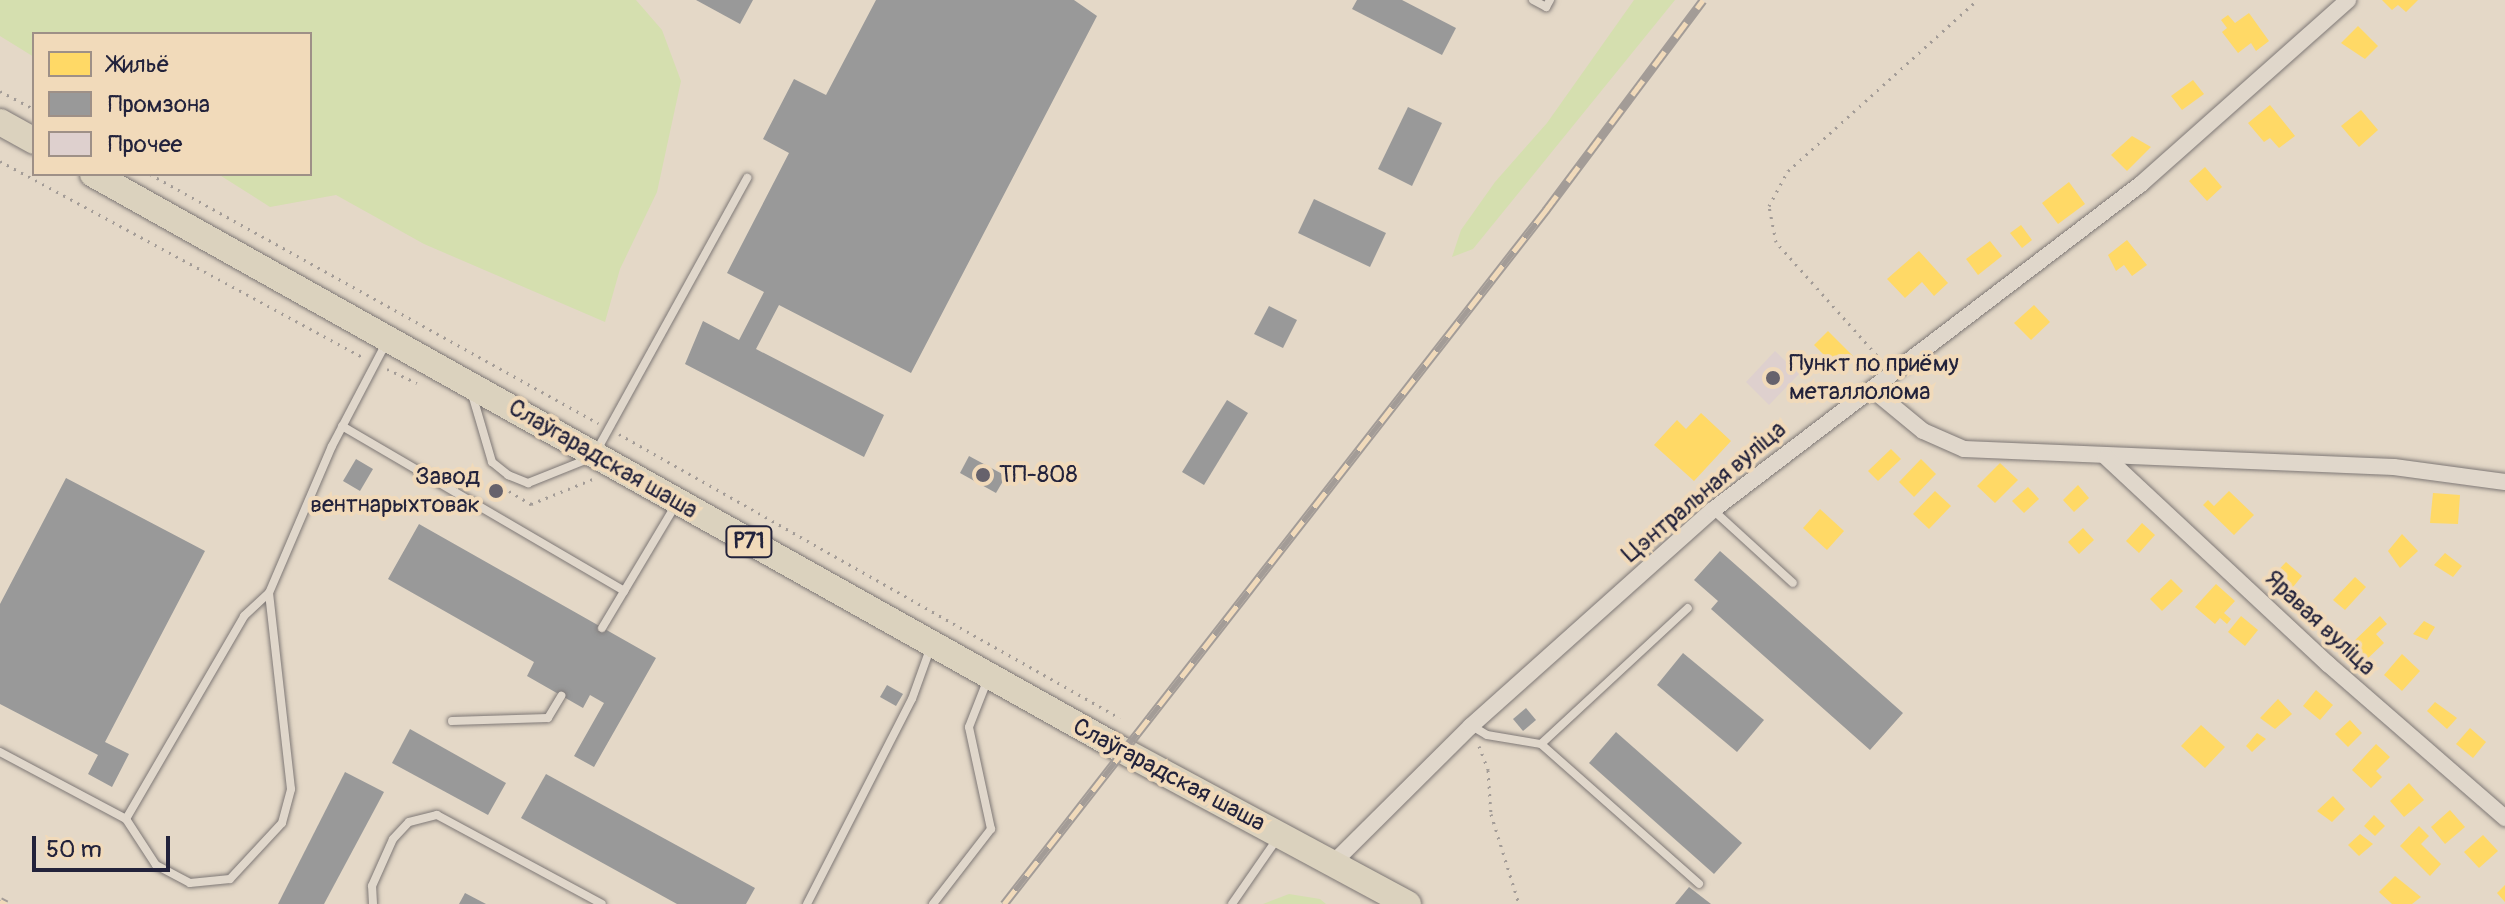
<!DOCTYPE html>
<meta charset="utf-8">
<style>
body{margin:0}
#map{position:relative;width:2505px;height:904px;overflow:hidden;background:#e4d8c7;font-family:Pangolin,sans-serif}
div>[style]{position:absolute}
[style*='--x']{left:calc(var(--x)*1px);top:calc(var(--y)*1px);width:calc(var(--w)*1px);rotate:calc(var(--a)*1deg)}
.green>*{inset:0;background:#d5dfaf}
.homes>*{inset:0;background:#ffd966}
.industry>*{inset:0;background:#999}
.building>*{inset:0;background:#ded0ce}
.path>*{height:3px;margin-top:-1.5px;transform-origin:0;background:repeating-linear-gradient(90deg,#a39c97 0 2px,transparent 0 8px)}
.roads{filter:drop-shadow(0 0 2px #7e7876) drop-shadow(0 0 2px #7e7876)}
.lane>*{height:8px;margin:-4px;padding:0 4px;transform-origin:4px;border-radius:4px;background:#e0d7cb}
.street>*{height:16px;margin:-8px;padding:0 8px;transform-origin:8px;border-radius:8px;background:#e0d7cb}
.primary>*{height:26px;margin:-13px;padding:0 13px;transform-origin:13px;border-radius:13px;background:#dbd2be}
.rail>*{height:9px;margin-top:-4.5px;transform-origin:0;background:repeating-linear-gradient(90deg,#f1daba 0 18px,#a39c97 0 36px);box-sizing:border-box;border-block:2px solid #a39c97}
.dots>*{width:22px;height:22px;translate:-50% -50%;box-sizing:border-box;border:4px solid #f1daba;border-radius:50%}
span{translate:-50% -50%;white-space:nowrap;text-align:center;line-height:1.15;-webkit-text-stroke:8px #f1daba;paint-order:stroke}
.shield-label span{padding:2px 6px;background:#f1daba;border:2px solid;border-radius:6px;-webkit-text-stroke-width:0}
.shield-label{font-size:22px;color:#22223b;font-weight:700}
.poi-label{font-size:24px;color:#22223b}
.left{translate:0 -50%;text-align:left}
.right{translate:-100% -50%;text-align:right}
.street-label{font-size:24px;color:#22223b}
.legend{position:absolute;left:32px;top:32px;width:280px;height:144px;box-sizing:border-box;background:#f1daba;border:2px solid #9e9087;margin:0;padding:10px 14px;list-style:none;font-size:24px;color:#22223b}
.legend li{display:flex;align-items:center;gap:16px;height:40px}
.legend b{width:40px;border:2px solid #9e9087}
.scale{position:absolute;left:32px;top:836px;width:138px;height:36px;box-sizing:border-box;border:4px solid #22223b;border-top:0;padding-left:10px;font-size:24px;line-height:28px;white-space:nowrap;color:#22223b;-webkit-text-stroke:6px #f1daba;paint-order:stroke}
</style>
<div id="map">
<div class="green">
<div style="clip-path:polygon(0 0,636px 0,662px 30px,681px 81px,657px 192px,620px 269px,605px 322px,424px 244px,336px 195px,270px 207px,218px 174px,310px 174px,310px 34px,34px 34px,34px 57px,0 36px)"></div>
<div style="clip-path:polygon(1634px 0,1675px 0,1473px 249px,1452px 257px,1461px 230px,1495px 182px,1547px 123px)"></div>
<div style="clip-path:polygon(1289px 894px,1320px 899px,1326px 904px,1263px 904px)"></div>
</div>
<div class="homes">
<div style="clip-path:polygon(2382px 0,2418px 0,2406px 12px,2398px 5px,2392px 10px)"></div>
<div style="clip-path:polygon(2249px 13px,2269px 41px,2256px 51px,2251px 43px,2238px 53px,2222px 32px,2227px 28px,2221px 20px,2228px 15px,2235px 23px)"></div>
<div style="clip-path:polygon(2358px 26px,2378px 46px,2365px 59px,2341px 43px)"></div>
<div style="clip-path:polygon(2193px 80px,2204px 94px,2182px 110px,2171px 96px)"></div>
<div style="clip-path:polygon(2270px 105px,2295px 136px,2279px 148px,2270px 138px,2264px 142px,2248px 123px)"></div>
<div style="clip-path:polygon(2361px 110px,2378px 130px,2359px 147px,2341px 126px)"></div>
<div style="clip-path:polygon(2132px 136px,2151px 147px,2127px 171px,2111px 155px)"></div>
<div style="clip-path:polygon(2205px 167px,2222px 187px,2207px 201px,2189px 181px)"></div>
<div style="clip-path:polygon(2069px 182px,2085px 204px,2058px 224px,2042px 203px)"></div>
<div style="clip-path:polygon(2021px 225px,2032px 240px,2022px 248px,2010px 233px)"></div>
<div style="clip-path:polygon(2127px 240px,2147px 265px,2132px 276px,2124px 265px,2116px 271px,2108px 255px)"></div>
<div style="clip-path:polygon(1990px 241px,2002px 256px,1978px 275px,1966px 259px)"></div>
<div style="clip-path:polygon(1919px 251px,1948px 283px,1934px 296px,1922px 282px,1905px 298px,1887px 279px)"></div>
<div style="clip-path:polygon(2034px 305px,2050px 322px,2031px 340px,2014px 323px)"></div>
<div style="clip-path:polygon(1828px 331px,1853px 356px,1839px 370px,1814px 345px)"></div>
<div style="clip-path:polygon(1701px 413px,1731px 441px,1694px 481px,1654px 445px,1677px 420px,1686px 429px)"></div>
<div style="clip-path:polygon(1891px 449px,1901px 459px,1878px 481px,1868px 471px)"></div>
<div style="clip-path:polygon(1921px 459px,1936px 474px,1914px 497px,1899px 482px)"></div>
<div style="clip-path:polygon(2000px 463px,2018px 480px,1995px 503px,1977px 486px)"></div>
<div style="clip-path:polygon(2078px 485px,2089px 498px,2074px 512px,2063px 500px)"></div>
<div style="clip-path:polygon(2028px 487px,2039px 499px,2024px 513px,2012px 501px)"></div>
<div style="clip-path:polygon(1935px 491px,1951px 506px,1929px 529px,1913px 514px)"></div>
<div style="clip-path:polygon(2229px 491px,2254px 515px,2234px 535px,2203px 505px,2208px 500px,2214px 506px)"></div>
<div style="clip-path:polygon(2433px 493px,2460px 495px,2458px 524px,2430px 523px)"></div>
<div style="clip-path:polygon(1820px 509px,1844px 531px,1827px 550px,1803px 528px)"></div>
<div style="clip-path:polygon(2142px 523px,2155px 535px,2139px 553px,2126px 541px)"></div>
<div style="clip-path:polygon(2083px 528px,2094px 540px,2079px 554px,2068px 542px)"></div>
<div style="clip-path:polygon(2402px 534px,2418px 551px,2400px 568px,2388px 551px)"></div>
<div style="clip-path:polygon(2445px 553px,2462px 566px,2453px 577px,2434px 565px)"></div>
<div style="clip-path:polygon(2286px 562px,2302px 576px,2289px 592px,2272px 577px)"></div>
<div style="clip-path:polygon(2355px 577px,2366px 587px,2345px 610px,2333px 600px)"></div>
<div style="clip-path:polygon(2171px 579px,2183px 591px,2162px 611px,2150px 599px)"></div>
<div style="clip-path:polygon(2216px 584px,2235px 601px,2224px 613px,2231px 619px,2227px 624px,2220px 618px,2215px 624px,2195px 607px)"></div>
<div style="clip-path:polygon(2241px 616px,2258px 630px,2245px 646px,2228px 632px)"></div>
<div style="clip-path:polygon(2380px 616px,2387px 624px,2376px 634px,2384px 643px,2364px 662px,2349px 646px)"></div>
<div style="clip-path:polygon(2424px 621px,2435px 627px,2427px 640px,2413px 634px)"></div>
<div style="clip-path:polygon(2402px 654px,2420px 671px,2402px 691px,2384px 675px)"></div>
<div style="clip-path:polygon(2316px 690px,2333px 705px,2320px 720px,2303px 706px)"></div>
<div style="clip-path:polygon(2278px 699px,2292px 714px,2275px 729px,2260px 718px)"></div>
<div style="clip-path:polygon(2435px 702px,2457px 718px,2447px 729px,2427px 711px)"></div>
<div style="clip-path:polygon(2350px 720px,2362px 733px,2348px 747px,2335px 734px)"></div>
<div style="clip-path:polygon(2201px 725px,2225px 747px,2205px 768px,2181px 746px)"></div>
<div style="clip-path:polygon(2470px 728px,2486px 742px,2473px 758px,2456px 744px)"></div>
<div style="clip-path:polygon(2257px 733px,2266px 739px,2252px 752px,2246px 746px)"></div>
<div style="clip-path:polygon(2376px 744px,2390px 757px,2376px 771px,2382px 777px,2371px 788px,2352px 770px)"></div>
<div style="clip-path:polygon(2409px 783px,2424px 800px,2404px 817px,2390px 801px)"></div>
<div style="clip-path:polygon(2333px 796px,2345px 809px,2332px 822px,2317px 811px)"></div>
<div style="clip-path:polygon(2450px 810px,2465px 827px,2445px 844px,2431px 827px)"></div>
<div style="clip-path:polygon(2374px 815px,2385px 826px,2375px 836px,2364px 826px)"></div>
<div style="clip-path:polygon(2419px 826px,2429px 836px,2421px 844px,2441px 864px,2430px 876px,2400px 846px)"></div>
<div style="clip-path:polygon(2360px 834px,2373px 844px,2359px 856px,2348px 845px)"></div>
<div style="clip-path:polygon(2483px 835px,2498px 851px,2479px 868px,2464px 852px)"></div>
<div style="clip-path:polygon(2395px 876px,2421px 897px,2412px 904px,2392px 904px,2379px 892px)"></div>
<div style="clip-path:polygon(2505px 885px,2505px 902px,2497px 893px)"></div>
</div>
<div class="industry">
<div style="clip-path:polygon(696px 0,753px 0,740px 24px)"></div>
<div style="clip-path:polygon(876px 0,1074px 0,1097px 16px,911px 373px,779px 305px,756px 349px,884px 415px,864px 457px,685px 364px,703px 321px,739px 340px,764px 292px,727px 273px,789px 153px,763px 139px,794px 79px,826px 95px)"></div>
<div style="clip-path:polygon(1357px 0,1402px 0,1456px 28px,1442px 55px,1352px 9px)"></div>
<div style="clip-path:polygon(1408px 107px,1442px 123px,1412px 186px,1378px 169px)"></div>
<div style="clip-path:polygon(1314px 199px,1386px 233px,1370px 267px,1298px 233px)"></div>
<div style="clip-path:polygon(1269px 306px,1297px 320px,1283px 348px,1254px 334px)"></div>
<div style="clip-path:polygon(1227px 400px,1248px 413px,1204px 485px,1182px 472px)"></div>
<div style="clip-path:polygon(969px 456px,1006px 476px,996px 493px,960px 473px)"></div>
<div style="clip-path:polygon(356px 459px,373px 469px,360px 491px,343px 481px)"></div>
<div style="clip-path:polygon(66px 478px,205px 551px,105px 742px,129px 754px,112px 787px,88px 774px,98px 755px,0 704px,0 604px)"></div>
<div style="clip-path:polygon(419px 524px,656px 658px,594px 767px,574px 756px,604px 703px,590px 695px,583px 708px,527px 676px,534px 662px,388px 579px)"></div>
<div style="clip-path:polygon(1720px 551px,1903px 713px,1870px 750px,1711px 609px,1718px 601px,1694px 580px)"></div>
<div style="clip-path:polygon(1683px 653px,1764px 720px,1737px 752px,1657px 685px)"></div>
<div style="clip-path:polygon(887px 685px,903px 694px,896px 706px,880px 697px)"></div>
<div style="clip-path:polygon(1526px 708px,1536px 720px,1523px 731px,1513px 719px)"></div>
<div style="clip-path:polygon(410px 729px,506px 783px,488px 815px,392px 763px)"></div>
<div style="clip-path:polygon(1616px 732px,1742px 843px,1714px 874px,1589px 763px)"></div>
<div style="clip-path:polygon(345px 772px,384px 792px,324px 904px,278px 904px)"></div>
<div style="clip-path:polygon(546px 774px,755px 888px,746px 904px,677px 904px,521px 818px)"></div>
<div style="clip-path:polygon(1689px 887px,1711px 904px,1675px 904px)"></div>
<div style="clip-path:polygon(465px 893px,486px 904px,459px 904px)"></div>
</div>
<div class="building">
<div style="clip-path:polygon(1775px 351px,1799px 374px,1769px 405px,1746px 382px)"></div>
</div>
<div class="path">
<div style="--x:0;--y:91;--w:38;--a:28"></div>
<div style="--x:0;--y:161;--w:412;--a:28.4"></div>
<div style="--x:150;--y:174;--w:513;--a:29.07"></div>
<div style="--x:1882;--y:361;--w:159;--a:-131.7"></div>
<div style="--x:1776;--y:242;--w:37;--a:-101"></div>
<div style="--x:1769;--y:206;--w:40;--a:-62"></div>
<div style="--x:1788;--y:171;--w:255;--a:-42.1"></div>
<div style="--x:387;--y:369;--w:33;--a:25"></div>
<div style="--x:619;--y:434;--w:576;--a:29.55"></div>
<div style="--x:509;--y:491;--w:26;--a:31"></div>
<div style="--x:531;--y:504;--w:67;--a:-22"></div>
<div style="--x:1479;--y:746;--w:26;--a:69"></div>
<div style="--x:1488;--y:770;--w:44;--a:86.1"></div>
<div style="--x:1491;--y:814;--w:94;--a:72.7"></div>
</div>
<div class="roads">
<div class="lane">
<div style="--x:1533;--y:0;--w:15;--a:28"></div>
<div style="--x:1546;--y:7;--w:8;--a:-60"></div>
<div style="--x:472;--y:394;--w:71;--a:73.6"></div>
<div style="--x:492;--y:462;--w:21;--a:39"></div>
<div style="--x:508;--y:475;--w:22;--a:22"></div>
<div style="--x:528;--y:483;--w:65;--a:-21.8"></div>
<div style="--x:342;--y:426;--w:327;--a:30.3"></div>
<div style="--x:597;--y:450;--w:311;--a:-61.1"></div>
<div style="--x:1713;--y:510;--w:108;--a:42.4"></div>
<div style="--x:602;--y:628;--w:142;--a:-59.1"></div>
<div style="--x:452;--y:721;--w:96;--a:-1.8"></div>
<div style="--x:548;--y:718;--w:26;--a:-59"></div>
<div style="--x:1472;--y:726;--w:17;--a:31"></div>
<div style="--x:1487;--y:735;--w:55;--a:9.5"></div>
<div style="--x:1541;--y:744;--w:200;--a:-42.8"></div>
<div style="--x:1541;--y:744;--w:211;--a:41.5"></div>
<div style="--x:0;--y:752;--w:143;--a:28"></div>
<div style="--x:126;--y:819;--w:55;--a:56.9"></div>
<div style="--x:156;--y:865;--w:38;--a:28"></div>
<div style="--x:190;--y:883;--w:40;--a:-5.7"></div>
<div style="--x:230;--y:879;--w:76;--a:-47.1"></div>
<div style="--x:282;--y:823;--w:35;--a:-75"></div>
<div style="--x:291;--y:789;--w:197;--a:-96.4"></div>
<div style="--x:269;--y:593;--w:160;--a:-66.8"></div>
<div style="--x:332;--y:446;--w:116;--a:-62.3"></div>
<div style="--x:126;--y:819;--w:235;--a:-59.8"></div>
<div style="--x:244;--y:616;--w:34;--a:-43"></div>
<div style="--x:373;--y:904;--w:18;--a:-93"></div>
<div style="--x:372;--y:886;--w:51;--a:-65.9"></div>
<div style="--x:393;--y:839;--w:23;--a:-47"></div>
<div style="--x:409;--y:822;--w:29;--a:-14"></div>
<div style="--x:437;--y:815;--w:187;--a:28.3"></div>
<div style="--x:807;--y:904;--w:230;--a:-62.9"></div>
<div style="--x:912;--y:699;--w:53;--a:-70.2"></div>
<div style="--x:933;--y:904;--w:95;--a:-52.3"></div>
<div style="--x:991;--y:829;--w:104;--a:-102.2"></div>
<div style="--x:969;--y:727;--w:49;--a:-68.6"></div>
<div style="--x:1232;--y:904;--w:79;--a:-55.3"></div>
</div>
<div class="street">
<div style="--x:1872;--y:389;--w:66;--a:39.5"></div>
<div style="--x:1923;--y:431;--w:45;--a:23.7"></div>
<div style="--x:1964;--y:449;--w:430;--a:2.4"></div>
<div style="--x:2394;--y:467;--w:112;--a:7.7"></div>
<div style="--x:2106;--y:457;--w:304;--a:43"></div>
<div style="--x:2328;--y:664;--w:235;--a:41"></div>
<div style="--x:1333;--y:863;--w:194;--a:-44.8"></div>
<div style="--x:1471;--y:726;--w:324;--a:-41.8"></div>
<div style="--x:1713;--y:510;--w:538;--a:-37.3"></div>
<div style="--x:2141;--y:184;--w:277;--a:-41.6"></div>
</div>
<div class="primary">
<div style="--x:0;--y:122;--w:39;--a:29"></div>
<div style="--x:93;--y:174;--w:1177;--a:29.24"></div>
<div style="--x:1120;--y:749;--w:327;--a:28.3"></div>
</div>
</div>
<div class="rail">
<div style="--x:0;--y:901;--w:7;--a:27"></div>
<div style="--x:1004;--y:904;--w:881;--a:-52.01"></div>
<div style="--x:1546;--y:210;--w:262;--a:-53.2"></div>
</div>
<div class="dots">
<div style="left:1773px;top:378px;background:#66626c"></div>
<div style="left:983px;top:475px;background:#66626c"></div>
<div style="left:496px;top:491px;background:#66626c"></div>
</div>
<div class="shield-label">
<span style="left:749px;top:542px">Р71</span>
</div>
<div class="poi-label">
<span class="left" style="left:1789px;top:378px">Пункт по приёму<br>металлолома</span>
<span class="left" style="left:999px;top:475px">ТП-808</span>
<span class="right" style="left:480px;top:491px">Завод<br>вентнарыхтовак</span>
</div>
<div class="street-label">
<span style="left:603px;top:459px;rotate:30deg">Слаўгарадская шаша</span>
<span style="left:1704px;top:492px;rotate:-40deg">Цэнтральная вуліца</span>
<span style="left:2320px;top:623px;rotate:43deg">Яравая вуліца</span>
<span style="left:1169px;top:775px;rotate:28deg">Слаўгарадская шаша</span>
</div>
<ul class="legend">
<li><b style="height:22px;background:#ffd966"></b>Жильё</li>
<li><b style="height:22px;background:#999"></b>Промзона</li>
<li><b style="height:22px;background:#ded0ce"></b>Прочее</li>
</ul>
<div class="scale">50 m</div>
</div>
